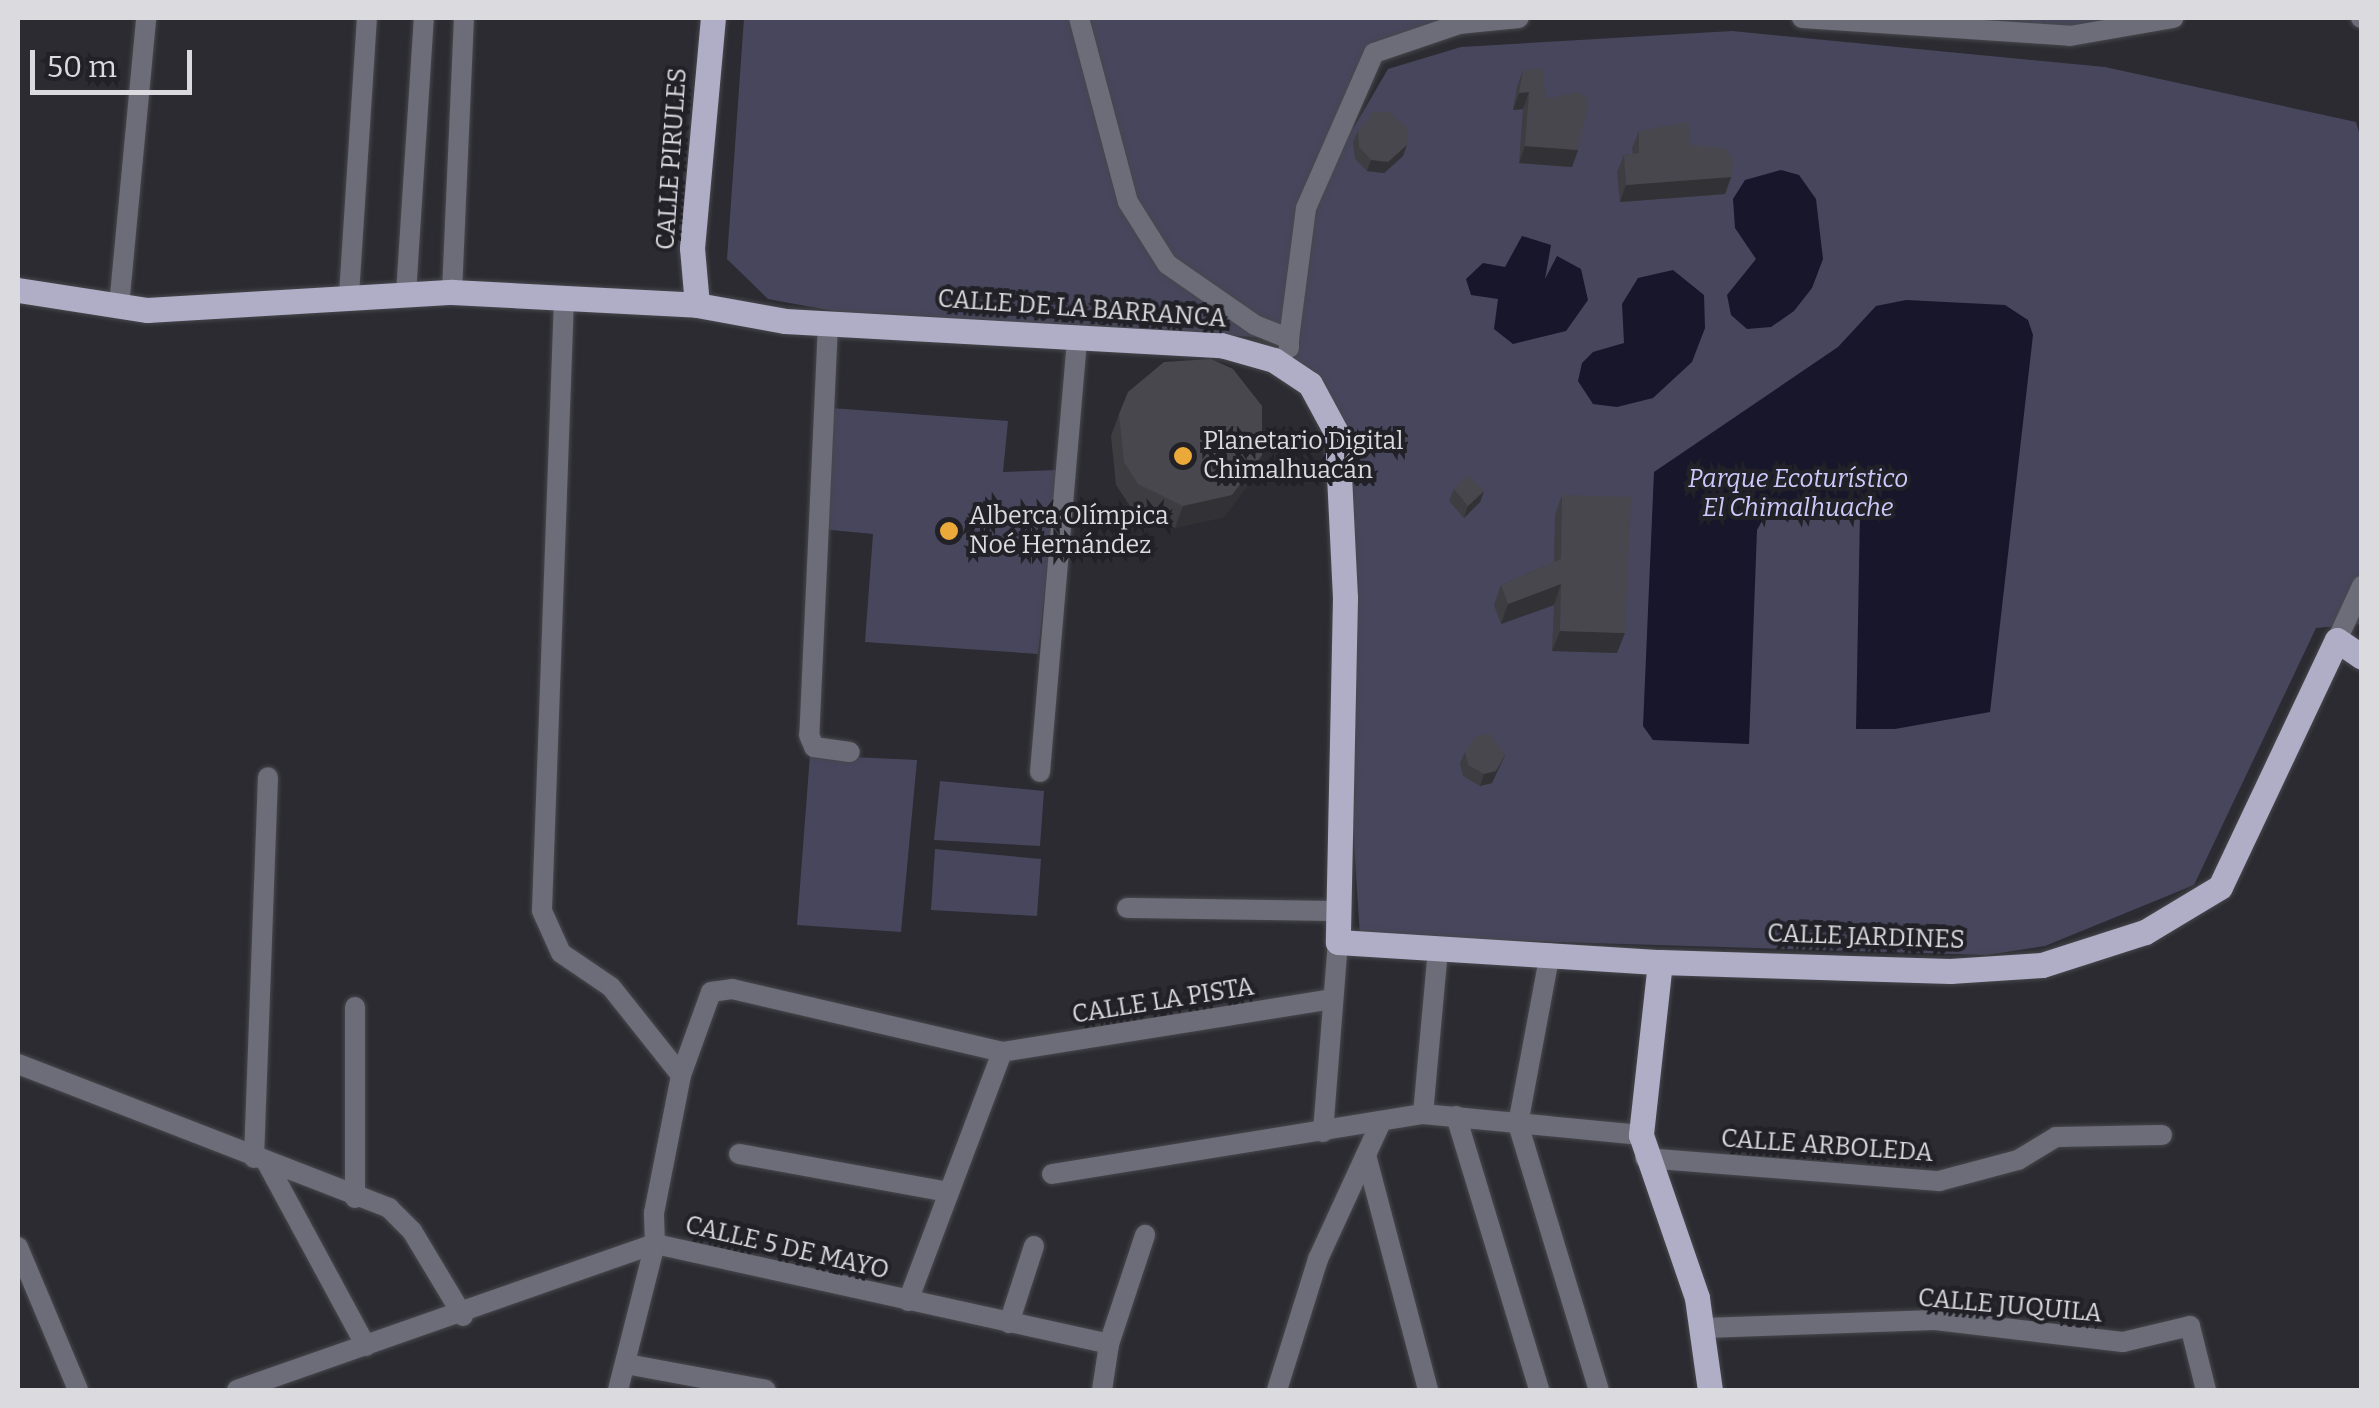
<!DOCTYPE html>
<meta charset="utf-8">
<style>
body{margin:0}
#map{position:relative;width:2379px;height:1408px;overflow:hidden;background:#2b2b31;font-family:Bitter,serif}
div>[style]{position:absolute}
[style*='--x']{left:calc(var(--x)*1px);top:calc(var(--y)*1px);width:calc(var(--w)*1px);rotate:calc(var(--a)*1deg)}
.green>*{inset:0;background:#47465d}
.water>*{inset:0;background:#17162a}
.roads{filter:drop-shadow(0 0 2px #47474d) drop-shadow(0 0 2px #47474d)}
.minor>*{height:20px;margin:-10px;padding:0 10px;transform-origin:10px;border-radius:10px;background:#6d6d79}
.major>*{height:25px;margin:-12.5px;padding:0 12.5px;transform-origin:12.5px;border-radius:12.5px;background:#afaec6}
.wall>*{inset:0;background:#3d3d42}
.shaded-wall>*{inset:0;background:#323236}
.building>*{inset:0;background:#47474d}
.dots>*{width:28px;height:28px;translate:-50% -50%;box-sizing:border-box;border:5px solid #212127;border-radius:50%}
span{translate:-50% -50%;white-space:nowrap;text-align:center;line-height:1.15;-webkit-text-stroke:8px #212127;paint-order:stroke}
.street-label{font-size:25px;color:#dbdbdf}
.poi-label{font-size:25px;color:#dbdbdf}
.left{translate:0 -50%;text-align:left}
.park-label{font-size:25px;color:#cccafc;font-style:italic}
.frame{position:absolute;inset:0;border:20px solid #dbdbdf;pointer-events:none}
.scale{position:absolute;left:30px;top:50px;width:162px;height:45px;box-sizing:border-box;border:5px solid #dbdbdf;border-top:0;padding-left:12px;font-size:30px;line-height:35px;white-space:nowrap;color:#dbdbdf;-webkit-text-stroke:8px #212127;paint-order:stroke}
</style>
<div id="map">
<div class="green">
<div style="clip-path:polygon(744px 18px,1519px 18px,1375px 53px,1353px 129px,1388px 69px,1461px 47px,1732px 31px,2105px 67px,2356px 122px,2362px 142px,2361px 624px,2316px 628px,2194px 885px,2045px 946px,1987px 955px,1360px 936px,1326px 409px,1293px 368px,1290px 339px,844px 313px,768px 299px,727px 259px)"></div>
<div style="clip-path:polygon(1802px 18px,2167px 18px,2070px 36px)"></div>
<div style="clip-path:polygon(831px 408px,1008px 421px,1003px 472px,1058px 470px,1038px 654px,865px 642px,873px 534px,821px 529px)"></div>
<div style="clip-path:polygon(810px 755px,917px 760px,901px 932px,797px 925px)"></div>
<div style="clip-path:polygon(940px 781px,1044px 791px,1040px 846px,934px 840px)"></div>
<div style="clip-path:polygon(935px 849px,1041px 859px,1037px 916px,931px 910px)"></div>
</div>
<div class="water">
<div style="clip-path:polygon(1781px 170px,1799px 175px,1816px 199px,1823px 259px,1812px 288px,1794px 311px,1771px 327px,1747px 329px,1731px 315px,1727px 295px,1756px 259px,1735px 228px,1733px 199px,1745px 180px)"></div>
<div style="clip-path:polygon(1522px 236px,1551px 245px,1545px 279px,1557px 256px,1581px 269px,1588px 300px,1566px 331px,1513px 344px,1494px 329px,1498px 299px,1471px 295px,1466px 279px,1483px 263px,1505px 267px)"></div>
<div style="clip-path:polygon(1673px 270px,1704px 295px,1705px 328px,1692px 362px,1653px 398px,1617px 407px,1593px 404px,1578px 381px,1582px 363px,1593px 352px,1624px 343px,1622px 304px,1638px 278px)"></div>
<div style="clip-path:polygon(1906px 300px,2005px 305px,2028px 320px,2033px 335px,1990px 712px,1895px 729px,1856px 729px,1860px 513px,1843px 504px,1780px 506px,1768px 510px,1757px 530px,1749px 744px,1653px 740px,1643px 726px,1654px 472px,1838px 347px,1876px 306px)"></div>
</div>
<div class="roads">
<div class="minor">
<div style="--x:1079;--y:18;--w:190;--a:75.1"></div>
<div style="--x:1128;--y:202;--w:73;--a:57.8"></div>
<div style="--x:1167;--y:264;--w:107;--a:34.7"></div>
<div style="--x:1255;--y:325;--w:37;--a:22"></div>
<div style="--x:1289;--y:339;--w:9;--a:90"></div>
<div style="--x:1802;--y:18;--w:269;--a:3.8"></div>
<div style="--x:2070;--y:36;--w:105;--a:-9.9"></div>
<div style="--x:2361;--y:18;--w:1;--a:0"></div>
<div style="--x:452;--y:292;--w:274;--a:-87.5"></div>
<div style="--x:406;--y:294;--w:277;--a:-86.3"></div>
<div style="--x:349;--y:295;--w:278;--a:-86.3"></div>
<div style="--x:564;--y:298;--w:613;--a:92.06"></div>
<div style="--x:542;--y:911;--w:46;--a:65.7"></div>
<div style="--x:561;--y:953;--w:60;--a:34.2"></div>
<div style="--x:611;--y:987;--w:112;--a:51.5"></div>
<div style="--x:119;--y:306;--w:289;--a:-84.6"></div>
<div style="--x:828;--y:324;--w:411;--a:92.6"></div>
<div style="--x:809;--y:735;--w:13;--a:67"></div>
<div style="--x:814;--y:747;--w:36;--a:8"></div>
<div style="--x:1289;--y:339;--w:132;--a:-82.6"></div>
<div style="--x:1306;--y:208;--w:169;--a:-66.3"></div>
<div style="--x:1374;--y:53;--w:90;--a:-18.8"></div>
<div style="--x:1459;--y:24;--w:60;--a:-5.7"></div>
<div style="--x:2337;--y:640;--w:60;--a:-65.2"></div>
<div style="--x:1040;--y:772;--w:438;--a:-85.1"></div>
<div style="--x:1127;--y:908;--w:214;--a:0.8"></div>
<div style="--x:1550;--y:953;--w:174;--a:100.6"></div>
<div style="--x:1518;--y:1124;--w:278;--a:73.1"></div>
<div style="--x:355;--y:1007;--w:191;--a:90"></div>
<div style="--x:18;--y:1064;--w:398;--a:21.2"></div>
<div style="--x:389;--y:1208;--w:33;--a:45"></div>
<div style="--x:412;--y:1231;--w:99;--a:59"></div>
<div style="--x:1423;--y:1114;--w:165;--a:-84.8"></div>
<div style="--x:1456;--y:1116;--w:286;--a:73.1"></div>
<div style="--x:1323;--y:1132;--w:191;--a:-85.5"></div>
<div style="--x:739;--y:1154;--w:213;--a:10.3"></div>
<div style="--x:1366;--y:1155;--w:243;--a:75.2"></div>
<div style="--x:254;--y:1158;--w:381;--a:-87.9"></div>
<div style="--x:1645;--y:1158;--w:295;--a:4.5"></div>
<div style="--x:1939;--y:1181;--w:82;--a:-14.9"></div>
<div style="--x:2018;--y:1160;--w:44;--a:-31.2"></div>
<div style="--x:2056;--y:1137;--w:106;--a:-1.1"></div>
<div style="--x:267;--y:1163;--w:208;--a:61.6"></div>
<div style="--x:1052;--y:1174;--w:376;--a:-9.2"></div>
<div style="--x:1423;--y:1114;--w:219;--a:5.5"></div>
<div style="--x:655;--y:1244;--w:465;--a:12.4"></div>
<div style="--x:18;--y:1247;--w:155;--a:67.2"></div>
<div style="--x:908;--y:1301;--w:266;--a:-69.3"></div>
<div style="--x:1009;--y:1323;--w:81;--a:-72"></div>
<div style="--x:1704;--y:1328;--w:231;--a:-2"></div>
<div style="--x:1935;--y:1320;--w:189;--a:6.7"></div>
<div style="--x:2123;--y:1342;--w:69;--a:-13.4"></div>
<div style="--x:2190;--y:1326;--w:66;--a:76"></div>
<div style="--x:626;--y:1364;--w:142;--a:10.5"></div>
<div style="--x:237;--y:1390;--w:443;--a:-19.3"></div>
<div style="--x:618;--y:1390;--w:151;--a:-75.8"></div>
<div style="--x:655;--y:1244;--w:31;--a:-92"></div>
<div style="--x:654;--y:1213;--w:141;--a:-78.9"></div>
<div style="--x:681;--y:1075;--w:88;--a:-70.1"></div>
<div style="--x:711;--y:992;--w:21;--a:-8"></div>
<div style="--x:732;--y:989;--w:277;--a:13.1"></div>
<div style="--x:1002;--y:1052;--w:334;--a:-9.1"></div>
<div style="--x:1102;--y:1390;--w:47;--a:-81.3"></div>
<div style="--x:1109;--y:1344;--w:115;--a:-71.7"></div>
<div style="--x:1277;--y:1390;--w:137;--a:-72.6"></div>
<div style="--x:1318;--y:1259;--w:151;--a:-65.3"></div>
</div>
<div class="major">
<div style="--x:18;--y:290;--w:131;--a:8.8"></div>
<div style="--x:147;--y:310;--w:306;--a:-3.4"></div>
<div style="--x:452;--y:292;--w:245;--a:3"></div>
<div style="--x:697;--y:305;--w:89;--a:10.3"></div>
<div style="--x:785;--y:321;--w:437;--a:3.2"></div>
<div style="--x:1221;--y:345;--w:55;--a:15.8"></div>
<div style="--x:1274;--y:360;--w:43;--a:33.7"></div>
<div style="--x:1310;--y:384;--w:57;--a:61.6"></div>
<div style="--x:1337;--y:434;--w:164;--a:87.2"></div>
<div style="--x:1345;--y:598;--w:344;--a:91.2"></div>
<div style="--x:1338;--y:942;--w:323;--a:3.6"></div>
<div style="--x:1660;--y:962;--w:290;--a:1.8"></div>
<div style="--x:1950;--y:971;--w:92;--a:-3.7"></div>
<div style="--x:2042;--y:965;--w:108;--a:-17.8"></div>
<div style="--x:2145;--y:932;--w:87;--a:-31"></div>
<div style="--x:2220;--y:887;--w:273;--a:-64.7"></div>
<div style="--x:2337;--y:640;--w:30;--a:34"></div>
<div style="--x:697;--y:305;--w:57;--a:-95"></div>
<div style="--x:692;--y:248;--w:231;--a:-84.8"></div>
<div style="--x:1660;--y:962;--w:174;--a:96.3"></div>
<div style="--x:1641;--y:1135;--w:172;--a:71"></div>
<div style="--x:1697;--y:1298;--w:93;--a:82"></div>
</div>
</div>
<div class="wall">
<div style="clip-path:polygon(1523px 70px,1546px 99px,1578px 150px,1572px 167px,1519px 163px,1523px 109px,1513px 110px,1517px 87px)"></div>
<div style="clip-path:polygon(1358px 131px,1403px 156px,1384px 173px,1367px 171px,1355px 159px,1353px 142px)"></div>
<div style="clip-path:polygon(1639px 131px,1691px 145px,1731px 177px,1725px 194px,1620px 202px,1617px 172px,1624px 155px,1633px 154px,1632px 148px)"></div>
<div style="clip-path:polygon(1119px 414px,1262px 455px,1254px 477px,1224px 517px,1175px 528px,1130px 506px,1116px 485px,1111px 436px)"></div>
<div style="clip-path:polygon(1454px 489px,1484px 491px,1480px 502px,1464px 518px,1449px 501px)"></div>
<div style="clip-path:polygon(1562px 495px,1617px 653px,1552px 651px,1554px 605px,1501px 624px,1494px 605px,1501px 585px,1554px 562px,1555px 515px)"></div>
<div style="clip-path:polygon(1465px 752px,1505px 755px,1492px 783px,1480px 786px,1463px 776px,1460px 763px)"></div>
</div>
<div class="shaded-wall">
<div style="clip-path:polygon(1529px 92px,1523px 109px,1513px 110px,1519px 93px)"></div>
<div style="clip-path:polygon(1407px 145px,1403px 156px,1384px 173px,1367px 171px,1371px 160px)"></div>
<div style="clip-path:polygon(1525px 146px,1578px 150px,1572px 167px,1519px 163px)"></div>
<div style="clip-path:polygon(1731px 177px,1725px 194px,1620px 202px,1626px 185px)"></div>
<div style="clip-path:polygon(1262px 455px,1254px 477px,1224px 517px,1175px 528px,1183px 506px)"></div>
<div style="clip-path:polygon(1484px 491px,1480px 502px,1464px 518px,1468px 506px)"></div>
<div style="clip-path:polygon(1561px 584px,1554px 605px,1501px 624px,1508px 604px)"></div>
<div style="clip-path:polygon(1560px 631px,1625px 633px,1617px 653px,1552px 651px)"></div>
<div style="clip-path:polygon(1505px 755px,1492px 783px,1480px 786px,1484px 774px)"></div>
</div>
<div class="building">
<div style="clip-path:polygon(1542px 68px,1546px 99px,1577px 92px,1589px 99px,1578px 150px,1525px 146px,1529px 92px,1519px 93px,1523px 70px)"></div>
<div style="clip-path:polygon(1373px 112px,1389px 112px,1407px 128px,1407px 145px,1388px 162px,1371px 160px,1359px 147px,1358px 131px)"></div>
<div style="clip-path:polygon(1688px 122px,1691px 145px,1725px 148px,1734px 161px,1731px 177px,1626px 185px,1624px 155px,1639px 153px,1639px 131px)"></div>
<div style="clip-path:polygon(1211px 359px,1233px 369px,1262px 406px,1262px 455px,1232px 495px,1183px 506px,1138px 484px,1124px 462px,1119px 414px,1128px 392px,1164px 362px)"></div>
<div style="clip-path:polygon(1467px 475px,1484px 491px,1468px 506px,1454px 489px)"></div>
<div style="clip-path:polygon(1562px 495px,1631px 497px,1625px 633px,1560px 631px,1561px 584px,1508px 604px,1501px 585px,1561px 559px)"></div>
<div style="clip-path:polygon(1490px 734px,1505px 755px,1496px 771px,1484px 774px,1468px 765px,1465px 752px,1476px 736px)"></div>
</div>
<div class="dots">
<div style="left:1183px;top:456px;background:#eba939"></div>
<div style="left:949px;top:531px;background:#eba939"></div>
</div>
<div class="street-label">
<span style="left:672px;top:159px;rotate:-86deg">CALLE PIRULES</span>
<span style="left:1082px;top:309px;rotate:4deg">CALLE DE LA BARRANCA</span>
<span style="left:1866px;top:937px;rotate:2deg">CALLE JARDINES</span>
<span style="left:1163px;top:1001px;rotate:-9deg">CALLE LA PISTA</span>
<span style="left:1827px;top:1146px;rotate:4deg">CALLE ARBOLEDA</span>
<span style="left:787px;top:1248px;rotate:13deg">CALLE 5 DE MAYO</span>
<span style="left:2010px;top:1306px;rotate:5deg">CALLE JUQUILA</span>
</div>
<div class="poi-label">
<span class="left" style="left:1203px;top:456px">Planetario Digital<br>Chimalhuacán</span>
<span class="left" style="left:969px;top:531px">Alberca Olímpica<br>Noé Hernández</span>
</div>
<div class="park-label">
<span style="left:1798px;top:494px">Parque Ecoturístico<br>El Chimalhuache</span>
</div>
<div class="frame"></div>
<div class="scale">50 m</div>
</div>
